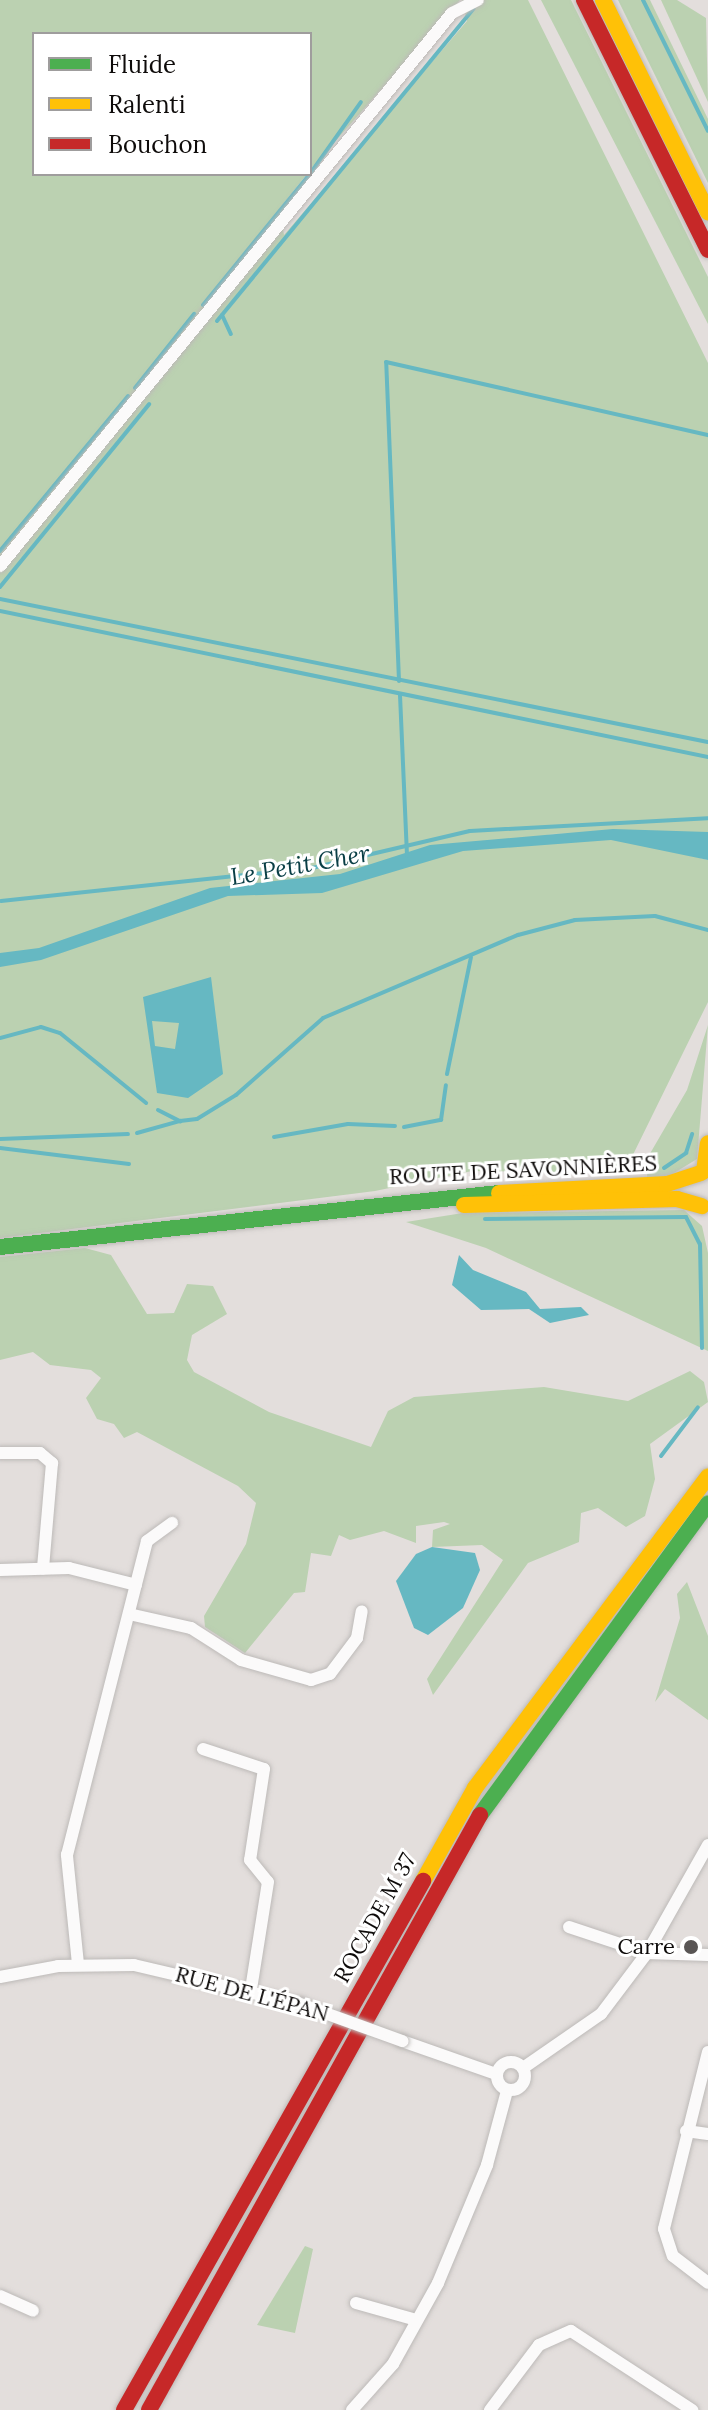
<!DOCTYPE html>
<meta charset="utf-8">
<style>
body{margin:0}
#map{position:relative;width:708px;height:2410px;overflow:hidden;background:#e3dedc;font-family:Lora,serif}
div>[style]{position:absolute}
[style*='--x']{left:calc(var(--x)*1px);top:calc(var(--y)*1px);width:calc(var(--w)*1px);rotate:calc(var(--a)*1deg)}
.green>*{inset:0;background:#bbd1b1}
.water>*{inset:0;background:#66b8c2}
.stream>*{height:4px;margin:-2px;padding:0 2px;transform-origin:2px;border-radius:2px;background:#66b8c2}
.roads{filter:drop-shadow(0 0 2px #bdbab8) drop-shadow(0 0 2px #bdbab8)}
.street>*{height:12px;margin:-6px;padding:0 6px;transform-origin:6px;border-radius:6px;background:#fbfafa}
.street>.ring{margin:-6px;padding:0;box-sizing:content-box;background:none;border:12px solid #fbfafa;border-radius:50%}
.fast>*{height:16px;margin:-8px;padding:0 8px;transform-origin:8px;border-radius:8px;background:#4caf50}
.slow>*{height:16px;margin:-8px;padding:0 8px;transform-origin:8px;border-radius:8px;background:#ffc107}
.jam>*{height:16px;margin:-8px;padding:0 8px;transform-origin:8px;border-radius:8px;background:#c62828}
.bridges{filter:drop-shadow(0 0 2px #bdbab8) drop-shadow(0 0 2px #bdbab8)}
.street-bridge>*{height:12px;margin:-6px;padding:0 6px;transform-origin:6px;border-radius:6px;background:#fbfafa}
.dots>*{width:22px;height:22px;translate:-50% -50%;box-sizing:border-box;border:4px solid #fff;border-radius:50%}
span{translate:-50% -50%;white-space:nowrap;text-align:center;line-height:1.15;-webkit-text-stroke:6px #fff;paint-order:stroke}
.street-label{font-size:22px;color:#0e0b0a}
.poi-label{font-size:22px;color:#0e0b0a}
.right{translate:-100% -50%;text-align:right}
.water-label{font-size:24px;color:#093e45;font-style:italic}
.legend{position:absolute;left:32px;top:32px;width:280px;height:144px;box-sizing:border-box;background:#fff;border:2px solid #9f9d9d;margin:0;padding:10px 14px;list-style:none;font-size:24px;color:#0e0b0a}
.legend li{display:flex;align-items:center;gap:16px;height:40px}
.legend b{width:40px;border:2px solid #9f9d9d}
</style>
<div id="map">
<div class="green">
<div style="clip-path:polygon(0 0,460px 0,310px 170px,310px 34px,34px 34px,34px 174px,307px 174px,279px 209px,284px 235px,467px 21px,462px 0,528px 0,708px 363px,708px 832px,547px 834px,634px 841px,708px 860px,708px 1002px,624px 1173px,472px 1171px,375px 1191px,0 1238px)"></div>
<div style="clip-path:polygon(541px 0,571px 0,708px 277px,708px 324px)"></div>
<div style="clip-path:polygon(618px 0,650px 0,708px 119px,708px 183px)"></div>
<div style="clip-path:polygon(661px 0,677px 0,706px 18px,708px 102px)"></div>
<div style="clip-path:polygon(708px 1025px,697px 1159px,666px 1178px,647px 1178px,648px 1157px,687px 1090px)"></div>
<div style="clip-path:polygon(684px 1210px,702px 1226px,708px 1253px,708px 1351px,486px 1248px,406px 1222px,463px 1213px)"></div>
<div style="clip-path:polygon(85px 1248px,111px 1255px,147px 1314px,174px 1313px,187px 1284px,213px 1286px,227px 1314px,192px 1335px,187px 1360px,194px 1372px,269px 1412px,371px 1447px,388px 1411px,414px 1397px,544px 1387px,628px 1401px,690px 1371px,704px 1382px,708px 1402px,650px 1444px,655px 1479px,645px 1516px,626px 1527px,598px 1508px,581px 1513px,579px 1542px,528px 1563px,433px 1695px,427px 1679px,503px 1560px,482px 1545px,432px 1547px,433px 1530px,450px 1524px,444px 1522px,416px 1526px,416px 1543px,384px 1531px,350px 1540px,339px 1535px,331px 1556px,311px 1553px,305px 1592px,294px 1593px,245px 1653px,205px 1627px,204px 1616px,246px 1544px,256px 1503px,238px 1486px,137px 1432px,124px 1438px,114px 1424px,97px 1419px,86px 1398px,101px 1378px,91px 1370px,50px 1365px,33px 1352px,0 1360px,0 1257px)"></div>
<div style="clip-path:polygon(687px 1582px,708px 1636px,708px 1720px,665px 1689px,655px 1702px,680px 1618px,677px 1594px)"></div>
<div style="clip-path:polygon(305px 2246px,313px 2249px,295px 2333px,257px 2325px)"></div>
</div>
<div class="water">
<div style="clip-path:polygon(613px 829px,708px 832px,708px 860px,611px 840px,463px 851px,322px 893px,228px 896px,41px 960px,0 967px,0 953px,39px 948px,210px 888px,340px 874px,430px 845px)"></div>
<div style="clip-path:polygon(evenodd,211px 977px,223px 1074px,188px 1098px,157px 1093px,143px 997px,211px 977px,179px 1023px,175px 1049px,155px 1046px,152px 1021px,179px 1023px)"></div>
<div style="clip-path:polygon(459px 1255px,473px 1270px,526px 1292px,540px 1309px,581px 1307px,589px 1315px,550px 1323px,529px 1309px,481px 1310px,452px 1285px)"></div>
<div style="clip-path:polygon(432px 1547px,475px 1553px,480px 1570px,463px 1608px,428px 1635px,414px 1628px,396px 1581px,416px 1554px)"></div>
</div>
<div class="stream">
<div style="--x:643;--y:0;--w:146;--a:63.6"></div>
<div style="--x:310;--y:174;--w:88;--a:-54.7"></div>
<div style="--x:203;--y:305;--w:169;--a:-50.8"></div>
<div style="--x:222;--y:315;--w:21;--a:65"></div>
<div style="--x:217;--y:321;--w:404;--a:-50.6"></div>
<div style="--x:135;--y:388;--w:95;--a:-51.4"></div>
<div style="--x:0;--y:551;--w:201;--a:-50.4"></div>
<div style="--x:0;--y:587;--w:236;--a:-50.8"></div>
<div style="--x:0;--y:599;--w:722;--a:11.42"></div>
<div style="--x:0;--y:611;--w:723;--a:11.65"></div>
<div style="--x:399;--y:681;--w:319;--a:-92.3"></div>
<div style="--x:386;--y:362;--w:330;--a:12.8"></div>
<div style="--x:400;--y:695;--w:161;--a:87.5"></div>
<div style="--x:1;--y:901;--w:313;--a:-6.1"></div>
<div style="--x:312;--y:868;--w:162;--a:-13.2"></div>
<div style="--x:470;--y:831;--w:238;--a:-3.1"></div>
<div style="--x:0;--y:1038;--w:42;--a:-15"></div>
<div style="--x:41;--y:1027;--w:20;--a:18"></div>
<div style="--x:60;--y:1033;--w:111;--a:39.1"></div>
<div style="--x:447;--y:1074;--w:119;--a:-78.4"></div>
<div style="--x:158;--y:1110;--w:25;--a:27"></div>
<div style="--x:180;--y:1121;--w:17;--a:-7"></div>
<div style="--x:197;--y:1119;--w:46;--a:-31.6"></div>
<div style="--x:236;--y:1095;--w:116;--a:-41.5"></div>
<div style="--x:323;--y:1018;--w:212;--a:-23.1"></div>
<div style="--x:518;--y:935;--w:59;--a:-14.7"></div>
<div style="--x:575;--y:920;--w:80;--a:-2.9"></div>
<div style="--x:655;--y:916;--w:55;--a:14.8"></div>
<div style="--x:404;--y:1127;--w:38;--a:-11"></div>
<div style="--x:441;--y:1120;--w:35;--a:-82"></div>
<div style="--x:137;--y:1133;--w:45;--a:-15.6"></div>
<div style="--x:274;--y:1137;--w:75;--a:-10"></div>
<div style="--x:348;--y:1124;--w:47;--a:2.4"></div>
<div style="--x:0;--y:1139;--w:128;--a:-2.2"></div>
<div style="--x:0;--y:1148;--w:130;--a:7.1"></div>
<div style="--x:664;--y:1168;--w:27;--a:-34"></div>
<div style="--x:686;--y:1153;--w:20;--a:-72"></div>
<div style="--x:485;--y:1219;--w:201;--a:-0.6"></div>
<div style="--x:686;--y:1217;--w:30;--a:63"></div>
<div style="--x:700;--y:1244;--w:104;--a:88.9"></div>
<div style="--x:661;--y:1456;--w:61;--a:-52.9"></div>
</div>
<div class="roads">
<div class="street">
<div style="--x:0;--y:566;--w:714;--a:-50.74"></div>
<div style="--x:452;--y:13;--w:29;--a:-27"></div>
<div style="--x:0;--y:1453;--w:40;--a:0"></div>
<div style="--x:40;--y:1453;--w:16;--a:40"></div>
<div style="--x:52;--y:1463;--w:106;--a:94.9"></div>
<div style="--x:0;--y:1570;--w:69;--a:-1.7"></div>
<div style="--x:69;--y:1568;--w:69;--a:14.2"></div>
<div style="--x:129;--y:1614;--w:64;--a:12.7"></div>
<div style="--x:191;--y:1628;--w:59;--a:32.6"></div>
<div style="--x:241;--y:1660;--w:73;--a:15.9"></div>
<div style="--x:311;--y:1680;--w:20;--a:-18"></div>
<div style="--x:330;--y:1674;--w:45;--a:-53.1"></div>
<div style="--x:357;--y:1638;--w:27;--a:-80"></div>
<div style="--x:203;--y:1749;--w:64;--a:18.2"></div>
<div style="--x:264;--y:1769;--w:92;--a:98.7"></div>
<div style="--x:250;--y:1860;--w:28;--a:51"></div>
<div style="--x:268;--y:1882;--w:108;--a:99"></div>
<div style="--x:569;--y:1927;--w:82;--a:18.4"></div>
<div style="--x:647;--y:1953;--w:61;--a:1.9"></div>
<div style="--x:78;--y:1964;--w:110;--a:-95.8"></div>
<div style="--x:67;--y:1855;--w:324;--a:-75.7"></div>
<div style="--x:147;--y:1541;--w:31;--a:-36"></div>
<div style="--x:0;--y:1977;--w:59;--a:-10.7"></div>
<div style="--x:58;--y:1966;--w:76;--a:-0.8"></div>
<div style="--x:134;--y:1965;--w:171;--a:13.2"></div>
<div style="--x:402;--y:2041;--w:100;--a:19.3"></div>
<div style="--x:708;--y:2052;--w:182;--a:104"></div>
<div style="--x:664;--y:2229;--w:28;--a:72"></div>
<div style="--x:673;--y:2256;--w:44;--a:37.6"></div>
<div class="ring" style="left:497px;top:2062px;width:16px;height:16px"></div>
<div style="--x:523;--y:2068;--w:95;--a:-34.7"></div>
<div style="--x:601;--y:2014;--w:76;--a:-53"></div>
<div style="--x:647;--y:1953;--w:124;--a:-60.5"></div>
<div style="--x:686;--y:2131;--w:22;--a:8"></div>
<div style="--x:0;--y:2296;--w:36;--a:24"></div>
<div style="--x:356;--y:2303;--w:59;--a:15.7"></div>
<div style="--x:352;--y:2410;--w:62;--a:-48.3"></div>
<div style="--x:393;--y:2364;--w:93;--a:-60.9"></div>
<div style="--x:438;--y:2283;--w:128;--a:-67.4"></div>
<div style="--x:487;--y:2165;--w:77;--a:-74.9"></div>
<div style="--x:490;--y:2410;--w:81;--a:-53"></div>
<div style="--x:539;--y:2345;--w:35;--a:-24"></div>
<div style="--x:571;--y:2331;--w:145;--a:33.1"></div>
</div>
<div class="fast">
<div style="--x:0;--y:1247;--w:502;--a:-6.18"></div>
<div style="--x:480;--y:1815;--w:386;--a:-53.8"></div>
</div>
<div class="slow">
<div style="--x:603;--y:0;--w:237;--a:63.7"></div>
<div style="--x:704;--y:1171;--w:28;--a:-82"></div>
<div style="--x:499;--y:1193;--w:168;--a:-3.1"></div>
<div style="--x:667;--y:1184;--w:36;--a:-18"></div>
<div style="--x:464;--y:1205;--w:213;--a:-1.6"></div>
<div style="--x:677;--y:1199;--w:26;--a:16"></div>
<div style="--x:423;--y:1881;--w:107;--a:-60.8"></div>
<div style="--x:475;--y:1788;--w:389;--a:-53.2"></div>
</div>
<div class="jam">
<div style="--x:584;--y:0;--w:279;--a:63.6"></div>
<div style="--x:124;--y:2410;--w:608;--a:-60.52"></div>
<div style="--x:149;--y:2410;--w:681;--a:-60.91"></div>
</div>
</div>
<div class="bridges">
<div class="street-bridge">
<div style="--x:300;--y:2004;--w:109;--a:19.9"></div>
</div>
</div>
<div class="dots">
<div style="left:691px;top:1947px;background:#595554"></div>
</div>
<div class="street-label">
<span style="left:523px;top:1170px;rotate:-3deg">ROUTE DE SAVONNIÈRES</span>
<span style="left:375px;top:1918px;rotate:-61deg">ROCADE M 37</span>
<span style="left:252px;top:1994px;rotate:15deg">RUE DE L'ÉPAN</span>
</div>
<div class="poi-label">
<span class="right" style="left:675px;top:1947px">Carre</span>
</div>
<div class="water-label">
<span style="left:300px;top:865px;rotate:-10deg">Le Petit Cher</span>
</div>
<ul class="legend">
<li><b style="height:10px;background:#4caf50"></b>Fluide</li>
<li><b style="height:10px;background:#ffc107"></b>Ralenti</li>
<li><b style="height:10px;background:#c62828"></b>Bouchon</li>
</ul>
</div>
